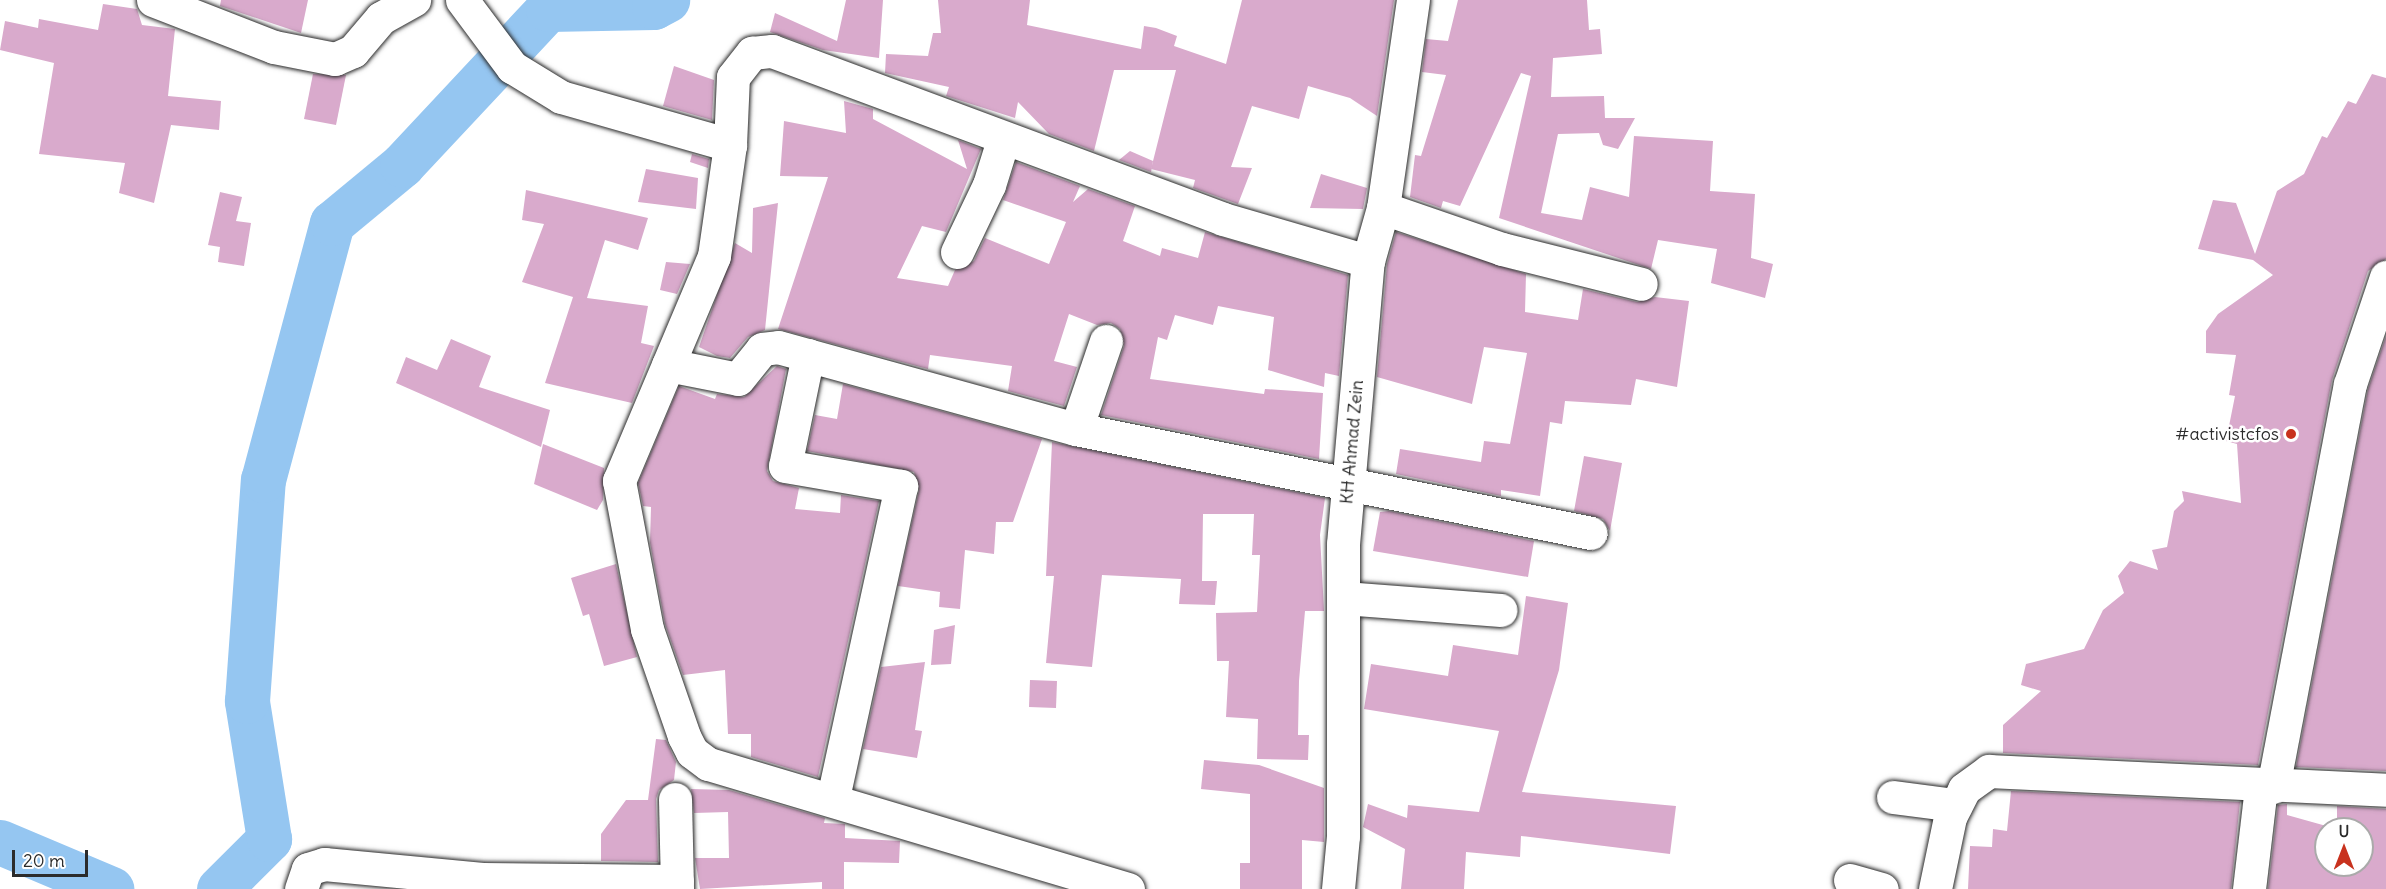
<!DOCTYPE html>
<style>
body{margin:0}
#map{position:relative;width:2386px;height:889px;overflow:hidden;background:#fff;font-family:Delius,sans-serif}
div>[style]{position:absolute}
[style*='--x']{left:calc(var(--x)*1px);top:calc(var(--y)*1px);width:calc(var(--w)*1px);rotate:calc(var(--a)*1deg)}
.river>*{height:45px;margin:-22.5px;padding:0 22.5px;transform-origin:22.5px;border-radius:22.5px;background:#95c6f1}
.building>*{inset:0;background:#d9aacc}
.roads{filter:drop-shadow(0 0 2px #2b2b2b) drop-shadow(0 0 2px #2b2b2b)}
.minor>*{height:33px;margin:-16.5px;padding:0 16.5px;transform-origin:16.5px;border-radius:16.5px;background:#fff}
.dots>*{width:16px;height:16px;translate:-50% -50%;box-sizing:border-box;border:3px solid #fff;border-radius:50%}
span{translate:-50% -50%;white-space:nowrap;text-align:center;line-height:1.15;-webkit-text-stroke:5px #fff;paint-order:stroke}
.poi-label{font-size:18px;color:#2b2b2b}
.right{translate:-100% -50%;text-align:right}
.street-label{font-size:18px;color:#2b2b2b}
.north{position:absolute;left:2314px;top:817px;width:60px;height:60px;box-sizing:border-box;background:#fff;border:2px solid #aaa;border-radius:50%;rotate:0deg;font-size:16px;font-weight:700;line-height:24px;text-align:center;color:#2b2b2b}
.north::after{content:'';display:block;margin:auto;width:21px;height:27px;background:#c8321e;clip-path:polygon(50% 0,100% 100%,50% 72%,0 100%)}
.scale{position:absolute;left:12px;top:850px;width:76px;height:27px;box-sizing:border-box;border:3px solid #2b2b2b;border-top:0;padding-left:8px;font-size:18px;line-height:21px;white-space:nowrap;color:#2b2b2b;-webkit-text-stroke:4px #fff;paint-order:stroke}
</style>
<div id="map">
<div class="river">
<div style="--x:0;--y:842;--w:121;--a:22.9"></div>
<div style="--x:219;--y:889;--w:71;--a:-45"></div>
<div style="--x:269;--y:839;--w:140;--a:-99.1"></div>
<div style="--x:247;--y:701;--w:222;--a:-85.9"></div>
<div style="--x:263;--y:480;--w:266;--a:-75"></div>
<div style="--x:332;--y:223;--w:91;--a:-39.6"></div>
<div style="--x:402;--y:165;--w:214;--a:-46.9"></div>
<div style="--x:548;--y:9;--w:106;--a:-1.1"></div>
<div style="--x:654;--y:7;--w:15;--a:-28"></div>
</div>
<div class="building">
<div style="clip-path:polygon(221px 0,308px 0,301px 33px,220px 6px)"></div>
<div style="clip-path:polygon(846px 0,883px 0,879px 58px,823px 50px,770px 32px,775px 13px,837px 41px)"></div>
<div style="clip-path:polygon(938px 0,1030px 0,1027px 25px,1141px 49px,1144px 26px,1156px 28px,1177px 36px,1174px 46px,1226px 64px,1242px 0,1394px 0,1377px 116px,1350px 98px,1308px 86px,1299px 119px,1252px 106px,1231px 167px,1252px 168px,1238px 204px,1193px 188px,1195px 180px,1151px 169px,1176px 70px,1114px 70px,1094px 151px,1049px 134px,1018px 102px,1015px 118px,946px 96px,949px 87px,885px 73px,886px 54px,928px 56px,933px 33px,941px 33px)"></div>
<div style="clip-path:polygon(1458px 0,1587px 0,1589px 30px,1600px 29px,1602px 54px,1553px 58px,1551px 97px,1604px 96px,1605px 118px,1635px 118px,1618px 149px,1603px 145px,1599px 133px,1558px 134px,1541px 213px,1582px 220px,1590px 187px,1629px 197px,1634px 136px,1713px 141px,1710px 191px,1755px 194px,1751px 258px,1773px 264px,1765px 298px,1711px 283px,1717px 249px,1658px 240px,1651px 269px,1499px 218px,1531px 76px,1521px 73px,1460px 206px,1443px 201px,1441px 208px,1410px 197px,1415px 155px,1421px 156px,1446px 75px,1422px 72px,1426px 39px,1448px 41px)"></div>
<div style="clip-path:polygon(103px 4px,137px 9px,142px 25px,175px 29px,168px 96px,221px 101px,219px 130px,171px 125px,154px 203px,119px 193px,125px 163px,39px 154px,54px 63px,0 50px,5px 21px,38px 28px,39px 19px,98px 30px)"></div>
<div style="clip-path:polygon(674px 66px,714px 80px,712px 120px,663px 106px)"></div>
<div style="clip-path:polygon(313px 74px,346px 75px,336px 125px,304px 119px)"></div>
<div style="clip-path:polygon(2372px 74px,2386px 78px,2386px 259px,2368px 271px,2332px 380px,2258px 765px,2003px 753px,2003px 725px,2041px 691px,2021px 685px,2026px 664px,2084px 649px,2103px 610px,2124px 593px,2118px 576px,2130px 561px,2158px 570px,2152px 550px,2167px 547px,2174px 511px,2184px 501px,2182px 491px,2241px 503px,2237px 444px,2226px 441px,2235px 396px,2229px 395px,2236px 355px,2206px 353px,2206px 331px,2218px 314px,2273px 275px,2253px 260px,2198px 249px,2213px 200px,2236px 203px,2255px 254px,2277px 191px,2304px 174px,2322px 136px,2327px 138px,2348px 101px,2356px 104px)"></div>
<div style="clip-path:polygon(844px 101px,873px 109px,873px 119px,967px 169px,958px 140px,981px 149px,946px 232px,922px 226px,897px 278px,948px 286px,955px 270px,974px 261px,985px 238px,1049px 264px,1066px 222px,1003px 200px,1016px 162px,1080px 186px,1073px 202px,1088px 189px,1135px 206px,1123px 241px,1160px 256px,1162px 248px,1198px 258px,1205px 232px,1348px 275px,1339px 376px,1325px 373px,1324px 387px,1268px 370px,1274px 317px,1218px 306px,1213px 325px,1175px 315px,1167px 340px,1158px 337px,1150px 379px,1264px 394px,1265px 389px,1323px 393px,1319px 459px,1101px 415px,1124px 346px,1120px 329px,1111px 323px,1097px 325px,1069px 314px,1054px 361px,1077px 367px,1064px 406px,1008px 391px,1012px 366px,930px 355px,928px 369px,778px 329px,828px 177px,780px 176px,784px 121px,846px 133px)"></div>
<div style="clip-path:polygon(1130px 151px,1153px 161px,1151px 172px,1119px 160px)"></div>
<div style="clip-path:polygon(692px 154px,709px 159px,708px 168px,690px 162px)"></div>
<div style="clip-path:polygon(646px 169px,698px 178px,696px 209px,638px 202px)"></div>
<div style="clip-path:polygon(1321px 174px,1367px 188px,1363px 209px,1310px 208px)"></div>
<div style="clip-path:polygon(526px 190px,648px 218px,638px 250px,605px 240px,587px 298px,648px 306px,641px 343px,654px 346px,632px 403px,545px 383px,573px 297px,522px 282px,544px 224px,522px 220px)"></div>
<div style="clip-path:polygon(220px 192px,242px 197px,236px 221px,251px 223px,244px 266px,218px 262px,220px 247px,208px 245px)"></div>
<div style="clip-path:polygon(778px 203px,765px 330px,748px 337px,730px 358px,717px 356px,699px 347px,735px 243px,752px 253px,753px 208px)"></div>
<div style="clip-path:polygon(1396px 232px,1526px 274px,1525px 312px,1578px 320px,1583px 289px,1637px 302px,1655px 297px,1689px 301px,1677px 387px,1636px 379px,1631px 405px,1565px 401px,1562px 424px,1550px 422px,1540px 496px,1501px 490px,1501px 496px,1396px 474px,1400px 449px,1481px 462px,1484px 441px,1510px 444px,1527px 353px,1484px 347px,1472px 404px,1377px 377px,1387px 264px)"></div>
<div style="clip-path:polygon(666px 262px,690px 264px,677px 294px,660px 290px)"></div>
<div style="clip-path:polygon(2386px 336px,2386px 771px,2296px 767px,2368px 389px)"></div>
<div style="clip-path:polygon(451px 339px,491px 356px,479px 387px,550px 410px,541px 447px,396px 383px,406px 357px,437px 370px)"></div>
<div style="clip-path:polygon(777px 366px,786px 369px,767px 471px,773px 481px,799px 488px,795px 509px,840px 513px,841px 495px,879px 501px,818px 777px,751px 757px,751px 734px,728px 734px,725px 670px,683px 675px,665px 624px,650px 543px,651px 507px,643px 506px,638px 483px,679px 386px,715px 399px,717px 394px,744px 397px)"></div>
<div style="clip-path:polygon(843px 384px,1042px 439px,1013px 522px,996px 522px,994px 554px,965px 550px,960px 609px,939px 607px,940px 592px,898px 586px,919px 490px,914px 472px,807px 451px,815px 415px,837px 419px)"></div>
<div style="clip-path:polygon(1052px 442px,1325px 498px,1320px 535px,1324px 611px,1305px 611px,1299px 681px,1298px 735px,1309px 735px,1308px 760px,1257px 759px,1258px 719px,1226px 717px,1229px 661px,1217px 661px,1216px 613px,1257px 612px,1260px 555px,1252px 555px,1254px 514px,1203px 514px,1202px 581px,1217px 581px,1215px 605px,1179px 604px,1181px 579px,1102px 575px,1092px 667px,1046px 663px,1054px 576px,1046px 576px)"></div>
<div style="clip-path:polygon(543px 444px,604px 468px,603px 500px,597px 510px,534px 484px)"></div>
<div style="clip-path:polygon(1584px 456px,1622px 463px,1610px 531px,1603px 519px,1574px 511px)"></div>
<div style="clip-path:polygon(1389px 511px,1534px 541px,1528px 577px,1373px 551px,1380px 512px)"></div>
<div style="clip-path:polygon(616px 564px,637px 657px,604px 666px,589px 614px,583px 616px,571px 578px)"></div>
<div style="clip-path:polygon(1526px 596px,1568px 603px,1559px 670px,1522px 792px,1676px 806px,1670px 854px,1521px 836px,1520px 857px,1466px 852px,1464px 889px,1401px 889px,1405px 849px,1363px 827px,1368px 804px,1407px 818px,1408px 805px,1479px 812px,1499px 731px,1364px 709px,1371px 664px,1448px 676px,1453px 645px,1518px 655px)"></div>
<div style="clip-path:polygon(955px 625px,951px 664px,931px 665px,934px 630px)"></div>
<div style="clip-path:polygon(925px 662px,915px 730px,922px 731px,917px 758px,863px 749px,881px 667px)"></div>
<div style="clip-path:polygon(1030px 680px,1057px 681px,1056px 708px,1029px 707px)"></div>
<div style="clip-path:polygon(656px 739px,666px 740px,676px 762px,674px 780px,659px 790px,656px 799px,658px 862px,601px 861px,601px 834px,626px 800px,648px 800px)"></div>
<div style="clip-path:polygon(1204px 760px,1259px 765px,1324px 788px,1324px 842px,1302px 840px,1302px 889px,1240px 889px,1240px 863px,1250px 863px,1250px 794px,1201px 789px)"></div>
<div style="clip-path:polygon(691px 789px,729px 790px,825px 818px,824px 823px,845px 824px,845px 838px,900px 841px,899px 863px,844px 862px,844px 889px,822px 889px,822px 882px,700px 889px,695px 858px,729px 858px,728px 812px,694px 813px)"></div>
<div style="clip-path:polygon(2011px 791px,2240px 802px,2231px 889px,1968px 889px,1970px 846px,1992px 847px,1993px 829px,2007px 831px)"></div>
<div style="clip-path:polygon(2287px 804px,2287px 815px,2337px 829px,2326px 829px,2326px 865px,2362px 865px,2362px 829px,2337px 829px,2337px 806px,2386px 809px,2386px 889px,2268px 889px,2278px 805px)"></div>
</div>
<div class="roads">
<div class="minor">
<div style="--x:153;--y:0;--w:130;--a:21.2"></div>
<div style="--x:274;--y:47;--w:62;--a:11.1"></div>
<div style="--x:335;--y:59;--w:20;--a:-24"></div>
<div style="--x:353;--y:51;--w:43;--a:-49.7"></div>
<div style="--x:381;--y:18;--w:38;--a:-29"></div>
<div style="--x:462;--y:0;--w:84;--a:53.3"></div>
<div style="--x:512;--y:67;--w:57;--a:31.5"></div>
<div style="--x:561;--y:97;--w:176;--a:15.9"></div>
<div style="--x:1383;--y:208;--w:126;--a:19"></div>
<div style="--x:1502;--y:249;--w:143;--a:14.1"></div>
<div style="--x:957;--y:252;--w:74;--a:-64.5"></div>
<div style="--x:989;--y:185;--w:47;--a:-72.7"></div>
<div style="--x:1106;--y:341;--w:93;--a:108.8"></div>
<div style="--x:1076;--y:429;--w:525;--a:11.42"></div>
<div style="--x:808;--y:355;--w:113;--a:101.7"></div>
<div style="--x:785;--y:466;--w:118;--a:9.8"></div>
<div style="--x:901;--y:486;--w:319;--a:102.3"></div>
<div style="--x:668;--y:365;--w:71;--a:11.3"></div>
<div style="--x:738;--y:379;--w:38;--a:-51"></div>
<div style="--x:762;--y:349;--w:16;--a:-7"></div>
<div style="--x:778;--y:347;--w:309;--a:15.4"></div>
<div style="--x:1344;--y:598;--w:157;--a:4.4"></div>
<div style="--x:2273;--y:787;--w:410;--a:-79.2"></div>
<div style="--x:2350;--y:384;--w:113;--a:-71.4"></div>
<div style="--x:1893;--y:797;--w:63;--a:7.4"></div>
<div style="--x:675;--y:799;--w:90;--a:88.7"></div>
<div style="--x:1850;--y:880;--w:33;--a:16"></div>
<div style="--x:301;--y:889;--w:21;--a:-71"></div>
<div style="--x:308;--y:869;--w:17;--a:-17"></div>
<div style="--x:324;--y:864;--w:159;--a:5.4"></div>
<div style="--x:482;--y:879;--w:195;--a:0.6"></div>
<div style="--x:1128;--y:889;--w:438;--a:-163.4"></div>
<div style="--x:708;--y:764;--w:20;--a:-143"></div>
<div style="--x:692;--y:752;--w:18;--a:-117"></div>
<div style="--x:684;--y:736;--w:113;--a:-109.1"></div>
<div style="--x:647;--y:629;--w:151;--a:-100.7"></div>
<div style="--x:619;--y:481;--w:244;--a:-67.1"></div>
<div style="--x:714;--y:256;--w:112;--a:-81.8"></div>
<div style="--x:730;--y:145;--w:68;--a:-87.5"></div>
<div style="--x:733;--y:77;--w:31;--a:-52"></div>
<div style="--x:752;--y:53;--w:20;--a:-6"></div>
<div style="--x:772;--y:51;--w:481;--a:20.4"></div>
<div style="--x:1223;--y:219;--w:151;--a:16.2"></div>
<div style="--x:1338;--y:889;--w:53;--a:-84.6"></div>
<div style="--x:1343;--y:836;--w:292;--a:-90"></div>
<div style="--x:1343;--y:544;--w:284;--a:-85"></div>
<div style="--x:1368;--y:261;--w:55;--a:-74.2"></div>
<div style="--x:1383;--y:208;--w:210;--a:-81.8"></div>
<div style="--x:1935;--y:889;--w:74;--a:-78.2"></div>
<div style="--x:1950;--y:817;--w:31;--a:-63"></div>
<div style="--x:1964;--y:789;--w:31;--a:-36"></div>
<div style="--x:1989;--y:771;--w:397;--a:2.7"></div>
<div style="--x:2249;--y:889;--w:103;--a:-83.3"></div>
</div>
</div>
<div class="dots">
<div style="left:2291px;top:434px;background:#c8321e"></div>
</div>
<div class="poi-label">
<span class="right" style="left:2279px;top:434px">#activistcfos</span>
</div>
<div class="street-label">
<span style="left:1352px;top:442px;rotate:-85deg">KH Ahmad Zein</span>
</div>
<div class="north">U</div>
<div class="scale">20 m</div>
</div>
